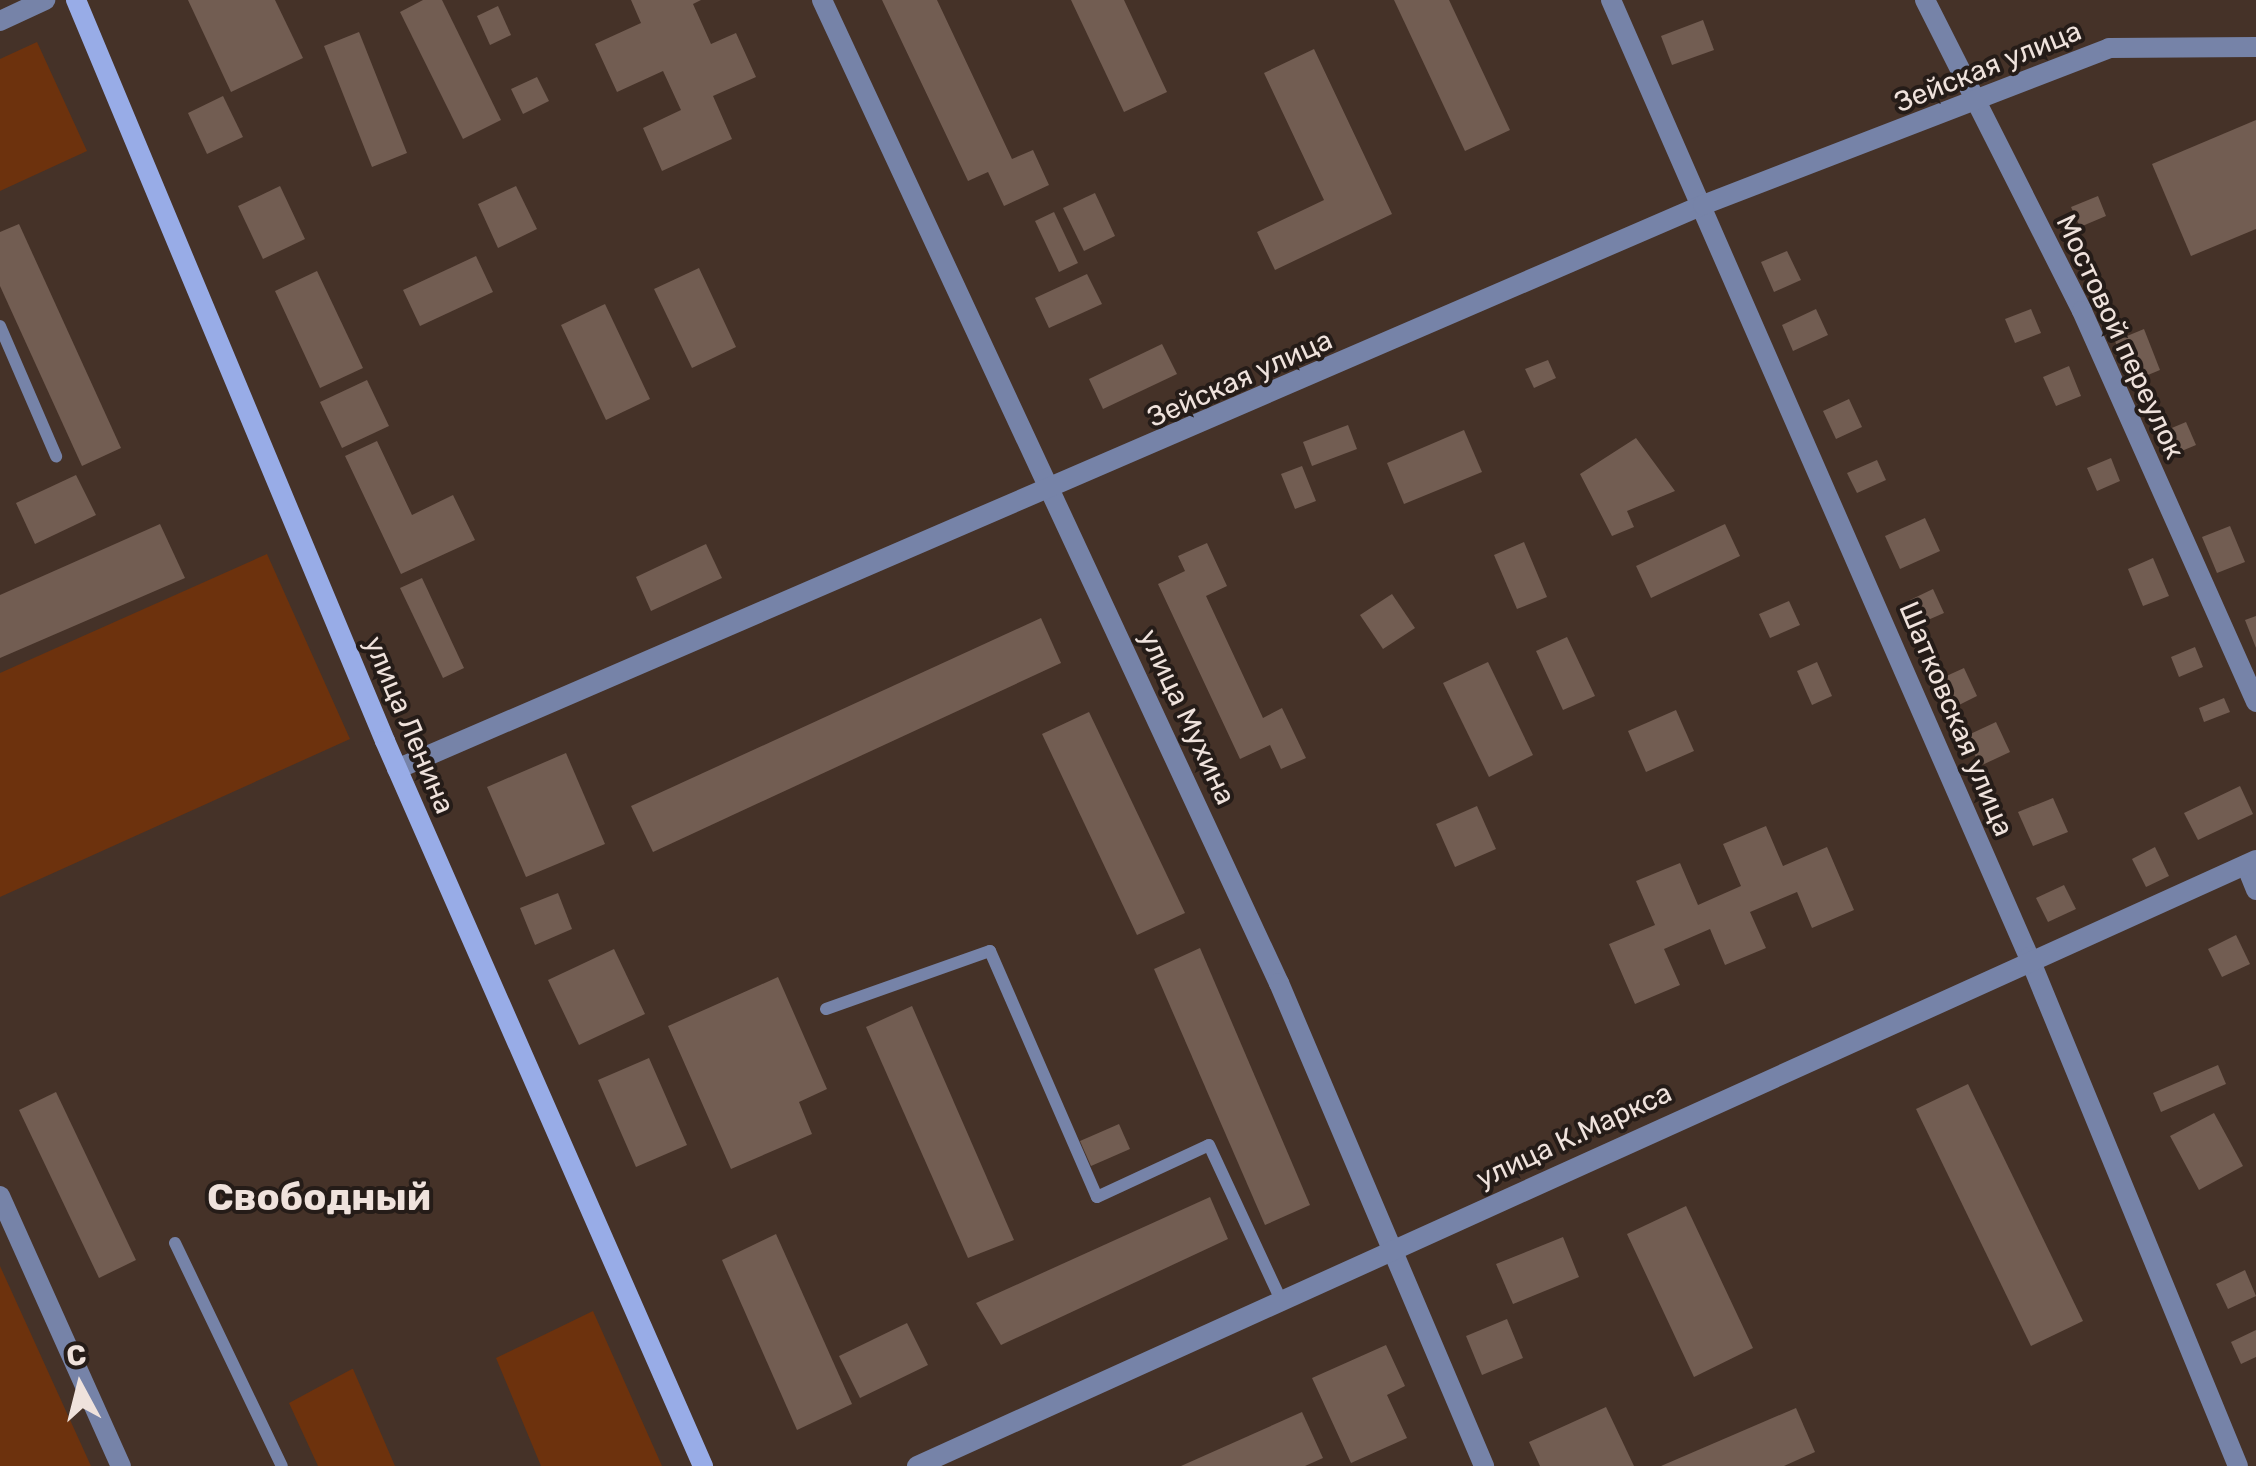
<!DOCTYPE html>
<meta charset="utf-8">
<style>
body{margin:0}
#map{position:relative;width:2256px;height:1466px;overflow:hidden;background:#453228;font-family:Rubik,sans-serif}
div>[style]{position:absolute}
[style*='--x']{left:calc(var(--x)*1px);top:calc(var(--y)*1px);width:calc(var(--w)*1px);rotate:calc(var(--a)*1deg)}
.green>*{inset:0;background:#6d320d}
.building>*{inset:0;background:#725d52}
.lane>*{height:12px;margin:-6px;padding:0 6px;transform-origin:6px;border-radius:6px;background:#7683a8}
.street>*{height:20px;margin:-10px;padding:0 10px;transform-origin:10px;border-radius:10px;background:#7683a8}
.secondary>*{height:20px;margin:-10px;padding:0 10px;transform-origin:10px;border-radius:10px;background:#98ace7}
span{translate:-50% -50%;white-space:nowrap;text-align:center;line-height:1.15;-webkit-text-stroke:8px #251c18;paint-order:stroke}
.street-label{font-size:28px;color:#efe2dc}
.district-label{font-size:38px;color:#efe2dc;font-weight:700}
.north{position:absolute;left:30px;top:1336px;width:100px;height:100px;-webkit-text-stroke:8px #251c18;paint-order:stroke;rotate:353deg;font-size:28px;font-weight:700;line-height:40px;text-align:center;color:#efe2dc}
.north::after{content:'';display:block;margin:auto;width:35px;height:45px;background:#efe2dc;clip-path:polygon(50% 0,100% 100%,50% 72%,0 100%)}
</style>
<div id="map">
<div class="green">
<div style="clip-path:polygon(37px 42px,87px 151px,0 191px,0 59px)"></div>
<div style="clip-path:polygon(267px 554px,350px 739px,0 897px,0 673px)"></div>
<div style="clip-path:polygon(0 1266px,91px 1466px,0 1466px)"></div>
<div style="clip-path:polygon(593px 1311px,662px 1466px,541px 1466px,496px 1358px)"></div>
<div style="clip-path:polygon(352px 1369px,353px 1369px,395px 1466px,318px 1466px,289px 1403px)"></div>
</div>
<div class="building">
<div style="clip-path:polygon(188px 0,275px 0,303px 58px,231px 92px)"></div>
<div style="clip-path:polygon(423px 0,442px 0,501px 120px,463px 139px,400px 12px)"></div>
<div style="clip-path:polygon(631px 0,701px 0,693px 4px,711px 44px,736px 33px,756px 77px,713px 96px,732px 139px,662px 171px,643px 128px,681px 110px,663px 71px,617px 92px,595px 44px,641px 23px)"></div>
<div style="clip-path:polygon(882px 0,937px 0,1012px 159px,1033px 150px,1049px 185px,1004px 206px,988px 172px,968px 181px)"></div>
<div style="clip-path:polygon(1071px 0,1124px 0,1167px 92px,1124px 112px)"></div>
<div style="clip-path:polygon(1394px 0,1449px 0,1510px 130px,1465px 151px)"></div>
<div style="clip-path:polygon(498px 6px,511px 35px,490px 45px,477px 16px)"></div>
<div style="clip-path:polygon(1703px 20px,1714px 50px,1672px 65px,1661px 36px)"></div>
<div style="clip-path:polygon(359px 32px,407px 153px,372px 167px,324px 46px)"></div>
<div style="clip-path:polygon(1314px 49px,1392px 214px,1275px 270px,1257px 232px,1324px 200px,1264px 73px)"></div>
<div style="clip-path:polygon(537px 77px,549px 101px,523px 114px,511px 89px)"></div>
<div style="clip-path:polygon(223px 96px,243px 137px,207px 154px,188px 113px)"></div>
<div style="clip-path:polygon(2256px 120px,2256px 229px,2191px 256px,2152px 164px)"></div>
<div style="clip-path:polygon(280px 186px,305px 239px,263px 259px,238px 206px)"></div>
<div style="clip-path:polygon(516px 186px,537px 229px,498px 248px,478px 204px)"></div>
<div style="clip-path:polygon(1095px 193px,1115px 236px,1084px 251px,1063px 208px)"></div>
<div style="clip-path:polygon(2098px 196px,2106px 216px,2080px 227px,2071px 207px)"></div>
<div style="clip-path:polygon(1054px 212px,1078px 263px,1059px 272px,1035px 221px)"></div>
<div style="clip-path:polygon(19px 224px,121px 448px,82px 466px,0 286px,0 232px)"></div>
<div style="clip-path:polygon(1787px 251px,1801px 280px,1774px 292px,1761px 262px)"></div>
<div style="clip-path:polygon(476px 256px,493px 292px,420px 326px,403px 290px)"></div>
<div style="clip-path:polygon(699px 268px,736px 347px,692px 368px,654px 289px)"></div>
<div style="clip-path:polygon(317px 271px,363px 368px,320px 388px,275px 291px)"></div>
<div style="clip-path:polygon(1087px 274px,1102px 304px,1049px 328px,1035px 298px)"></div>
<div style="clip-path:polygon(605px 304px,650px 399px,606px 420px,561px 325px)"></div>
<div style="clip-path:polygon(1816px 309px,1828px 335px,1793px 351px,1782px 325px)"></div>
<div style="clip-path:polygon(2031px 309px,2041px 333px,2015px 343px,2005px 319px)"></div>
<div style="clip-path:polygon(2144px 329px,2160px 370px,2131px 382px,2115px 341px)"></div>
<div style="clip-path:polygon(1162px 344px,1177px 374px,1103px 409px,1089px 379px)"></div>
<div style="clip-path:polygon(1548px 360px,1556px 378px,1534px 388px,1525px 369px)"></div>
<div style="clip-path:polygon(2069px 366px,2081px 396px,2056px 406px,2043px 377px)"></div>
<div style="clip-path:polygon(367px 380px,389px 426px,342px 448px,320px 402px)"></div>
<div style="clip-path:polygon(1849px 399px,1862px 427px,1836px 439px,1823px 411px)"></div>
<div style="clip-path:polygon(2186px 422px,2196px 445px,2165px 458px,2155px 435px)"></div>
<div style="clip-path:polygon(1348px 425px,1357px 449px,1312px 466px,1303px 442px)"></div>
<div style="clip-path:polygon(1464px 430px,1482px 472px,1404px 504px,1387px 463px)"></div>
<div style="clip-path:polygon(1636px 438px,1675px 491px,1627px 511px,1634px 527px,1612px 536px,1580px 474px)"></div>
<div style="clip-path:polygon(377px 441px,412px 515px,453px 495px,475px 540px,401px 574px,345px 456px)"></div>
<div style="clip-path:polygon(2111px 458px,2120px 481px,2097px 491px,2087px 468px)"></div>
<div style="clip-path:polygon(1877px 460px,1886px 480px,1857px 493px,1847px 473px)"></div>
<div style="clip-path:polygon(1302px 466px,1316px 501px,1295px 509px,1281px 474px)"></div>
<div style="clip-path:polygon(76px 475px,96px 515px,35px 544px,16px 503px)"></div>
<div style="clip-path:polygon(1925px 518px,1940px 551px,1900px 569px,1885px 536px)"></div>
<div style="clip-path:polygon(160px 524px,185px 578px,0 658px,0 595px)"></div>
<div style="clip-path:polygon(1725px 524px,1740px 556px,1651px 598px,1636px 566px)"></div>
<div style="clip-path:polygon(2230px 526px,2245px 562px,2217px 573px,2202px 537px)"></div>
<div style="clip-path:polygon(1524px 542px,1547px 597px,1517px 609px,1494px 555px)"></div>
<div style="clip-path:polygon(1207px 543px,1227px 586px,1206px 596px,1263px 718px,1282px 708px,1306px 758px,1281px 769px,1270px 745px,1240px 759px,1158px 584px,1185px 571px,1178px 556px)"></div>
<div style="clip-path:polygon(706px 544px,722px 578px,651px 611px,636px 577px)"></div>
<div style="clip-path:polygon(2153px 558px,2169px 596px,2143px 606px,2128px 569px)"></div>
<div style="clip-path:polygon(422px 578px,464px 668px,443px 678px,400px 588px)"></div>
<div style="clip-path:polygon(1933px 589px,1944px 613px,1921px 623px,1910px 600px)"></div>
<div style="clip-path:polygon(1392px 594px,1415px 628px,1383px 649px,1360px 615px)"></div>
<div style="clip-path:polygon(1789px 601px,1800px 625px,1770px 638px,1759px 614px)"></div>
<div style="clip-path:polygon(2256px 616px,2256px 648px,2245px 620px)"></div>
<div style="clip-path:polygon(1041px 618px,1061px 663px,653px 852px,631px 806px)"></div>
<div style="clip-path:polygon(1567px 637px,1595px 696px,1563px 710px,1536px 651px)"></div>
<div style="clip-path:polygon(2195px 647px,2203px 667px,2179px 677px,2171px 657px)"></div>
<div style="clip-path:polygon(1488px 662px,1533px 755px,1489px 777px,1443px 683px)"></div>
<div style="clip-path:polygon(1817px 662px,1832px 696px,1812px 705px,1797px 671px)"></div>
<div style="clip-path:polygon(1964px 668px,1977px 696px,1955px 707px,1942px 678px)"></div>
<div style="clip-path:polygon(2224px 698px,2230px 712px,2204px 722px,2199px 708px)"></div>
<div style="clip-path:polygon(1676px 710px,1694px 751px,1646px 772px,1628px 731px)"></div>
<div style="clip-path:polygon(1089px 712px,1185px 913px,1137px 935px,1042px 734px)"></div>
<div style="clip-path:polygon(1996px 722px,2010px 752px,1980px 766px,1966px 736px)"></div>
<div style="clip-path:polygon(566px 753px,605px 844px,526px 877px,487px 787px)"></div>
<div style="clip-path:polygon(2240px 786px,2253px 814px,2198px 840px,2184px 813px)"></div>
<div style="clip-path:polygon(2053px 798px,2068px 832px,2033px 846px,2018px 812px)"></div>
<div style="clip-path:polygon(1477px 806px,1496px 849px,1455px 867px,1436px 824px)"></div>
<div style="clip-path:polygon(1766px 826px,1783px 866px,1827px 847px,1854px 910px,1812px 928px,1797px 892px,1750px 912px,1766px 948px,1725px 965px,1710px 929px,1664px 949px,1680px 985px,1635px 1004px,1609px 944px,1655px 925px,1636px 881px,1680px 863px,1698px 905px,1741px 886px,1723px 844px)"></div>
<div style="clip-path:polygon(2155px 847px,2169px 876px,2146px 887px,2132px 859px)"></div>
<div style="clip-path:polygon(2064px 885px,2076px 909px,2048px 922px,2036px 898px)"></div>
<div style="clip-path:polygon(558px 893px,572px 929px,535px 945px,520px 908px)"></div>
<div style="clip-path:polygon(2236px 935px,2250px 964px,2222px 977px,2208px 949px)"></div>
<div style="clip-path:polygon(1200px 948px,1310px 1205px,1265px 1225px,1154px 969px)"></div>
<div style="clip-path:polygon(614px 949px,645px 1014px,579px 1045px,548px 980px)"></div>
<div style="clip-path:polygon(778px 977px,827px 1089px,799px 1102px,812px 1134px,731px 1169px,668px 1026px)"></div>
<div style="clip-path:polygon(912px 1006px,1014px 1240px,968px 1258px,866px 1027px)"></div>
<div style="clip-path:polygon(649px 1058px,687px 1145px,636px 1167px,598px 1080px)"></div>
<div style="clip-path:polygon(2218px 1065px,2226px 1084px,2161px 1112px,2153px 1093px)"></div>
<div style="clip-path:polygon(1968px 1084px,2083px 1321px,2031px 1346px,1916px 1109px)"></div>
<div style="clip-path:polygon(56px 1092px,136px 1260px,99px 1278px,19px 1110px)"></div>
<div style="clip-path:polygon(2214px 1113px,2243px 1166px,2199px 1190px,2170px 1136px)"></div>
<div style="clip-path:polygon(1119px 1124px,1130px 1149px,1091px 1166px,1080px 1141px)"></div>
<div style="clip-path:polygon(1210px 1197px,1228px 1239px,1001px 1345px,976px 1303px)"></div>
<div style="clip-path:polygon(1686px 1206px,1753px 1348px,1694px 1377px,1627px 1234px)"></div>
<div style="clip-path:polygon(776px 1234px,852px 1404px,797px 1430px,722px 1260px)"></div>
<div style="clip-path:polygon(1563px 1237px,1579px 1277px,1513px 1304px,1496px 1264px)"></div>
<div style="clip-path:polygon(2245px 1270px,2256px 1296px,2228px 1309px,2216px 1284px)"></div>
<div style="clip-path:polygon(1507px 1319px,1523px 1358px,1482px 1375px,1466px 1336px)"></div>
<div style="clip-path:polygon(907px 1323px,928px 1365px,860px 1398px,839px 1356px)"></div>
<div style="clip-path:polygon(2256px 1330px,2256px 1357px,2241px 1364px,2231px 1342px)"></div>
<div style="clip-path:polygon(1386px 1345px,1405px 1386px,1387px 1395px,1407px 1438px,1351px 1463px,1312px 1378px)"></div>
<div style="clip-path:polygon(1606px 1407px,1634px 1466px,1540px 1466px,1529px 1442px)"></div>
<div style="clip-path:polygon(1796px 1408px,1815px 1452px,1784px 1466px,1661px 1466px)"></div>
<div style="clip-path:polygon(1302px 1412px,1323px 1458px,1305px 1466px,1181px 1466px)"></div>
</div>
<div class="lane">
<div style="--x:0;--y:326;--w:142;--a:66.7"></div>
<div style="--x:826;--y:1009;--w:174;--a:-19.5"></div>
<div style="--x:990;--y:951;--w:268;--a:66.5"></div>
<div style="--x:1097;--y:1197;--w:123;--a:-24.9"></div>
<div style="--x:1209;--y:1145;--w:171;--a:65.1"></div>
<div style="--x:175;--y:1243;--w:247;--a:64.4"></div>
</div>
<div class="street">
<div style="--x:822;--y:0;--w:1084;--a:65.07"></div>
<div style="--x:1279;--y:983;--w:525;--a:67"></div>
<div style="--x:1611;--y:0;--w:1044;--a:66.41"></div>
<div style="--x:2029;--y:957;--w:550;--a:67.68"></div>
<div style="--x:1925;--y:0;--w:348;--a:63.2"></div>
<div style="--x:2082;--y:311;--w:428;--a:66"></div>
<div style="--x:0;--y:21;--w:50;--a:-25"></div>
<div style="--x:397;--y:769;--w:1423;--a:-23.36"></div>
<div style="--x:1703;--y:205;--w:435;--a:-21.1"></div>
<div style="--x:2109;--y:48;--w:147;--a:-0.4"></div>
<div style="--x:2246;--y:865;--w:27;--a:68"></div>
<div style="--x:0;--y:1196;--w:296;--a:65.9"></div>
<div style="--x:917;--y:1466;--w:1470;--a:-24.35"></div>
</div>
<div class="secondary">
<div style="--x:76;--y:0;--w:803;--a:67.36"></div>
<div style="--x:385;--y:741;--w:792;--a:66.32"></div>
</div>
<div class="street-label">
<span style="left:1988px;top:67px;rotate:-22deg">Зейская улица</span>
<span style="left:2120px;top:337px;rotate:65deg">Мостовой переулок</span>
<span style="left:1240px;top:379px;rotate:-24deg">Зейская улица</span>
<span style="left:1187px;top:717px;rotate:65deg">улица Мухина</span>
<span style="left:1956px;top:719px;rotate:67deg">Шатковская улица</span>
<span style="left:409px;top:725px;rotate:67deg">улица Ленина</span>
<span style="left:1574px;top:1136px;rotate:-25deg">улица К.Маркса</span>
</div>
<div class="district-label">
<span style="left:319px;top:1198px">Свободный</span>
</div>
<div class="north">С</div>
</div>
